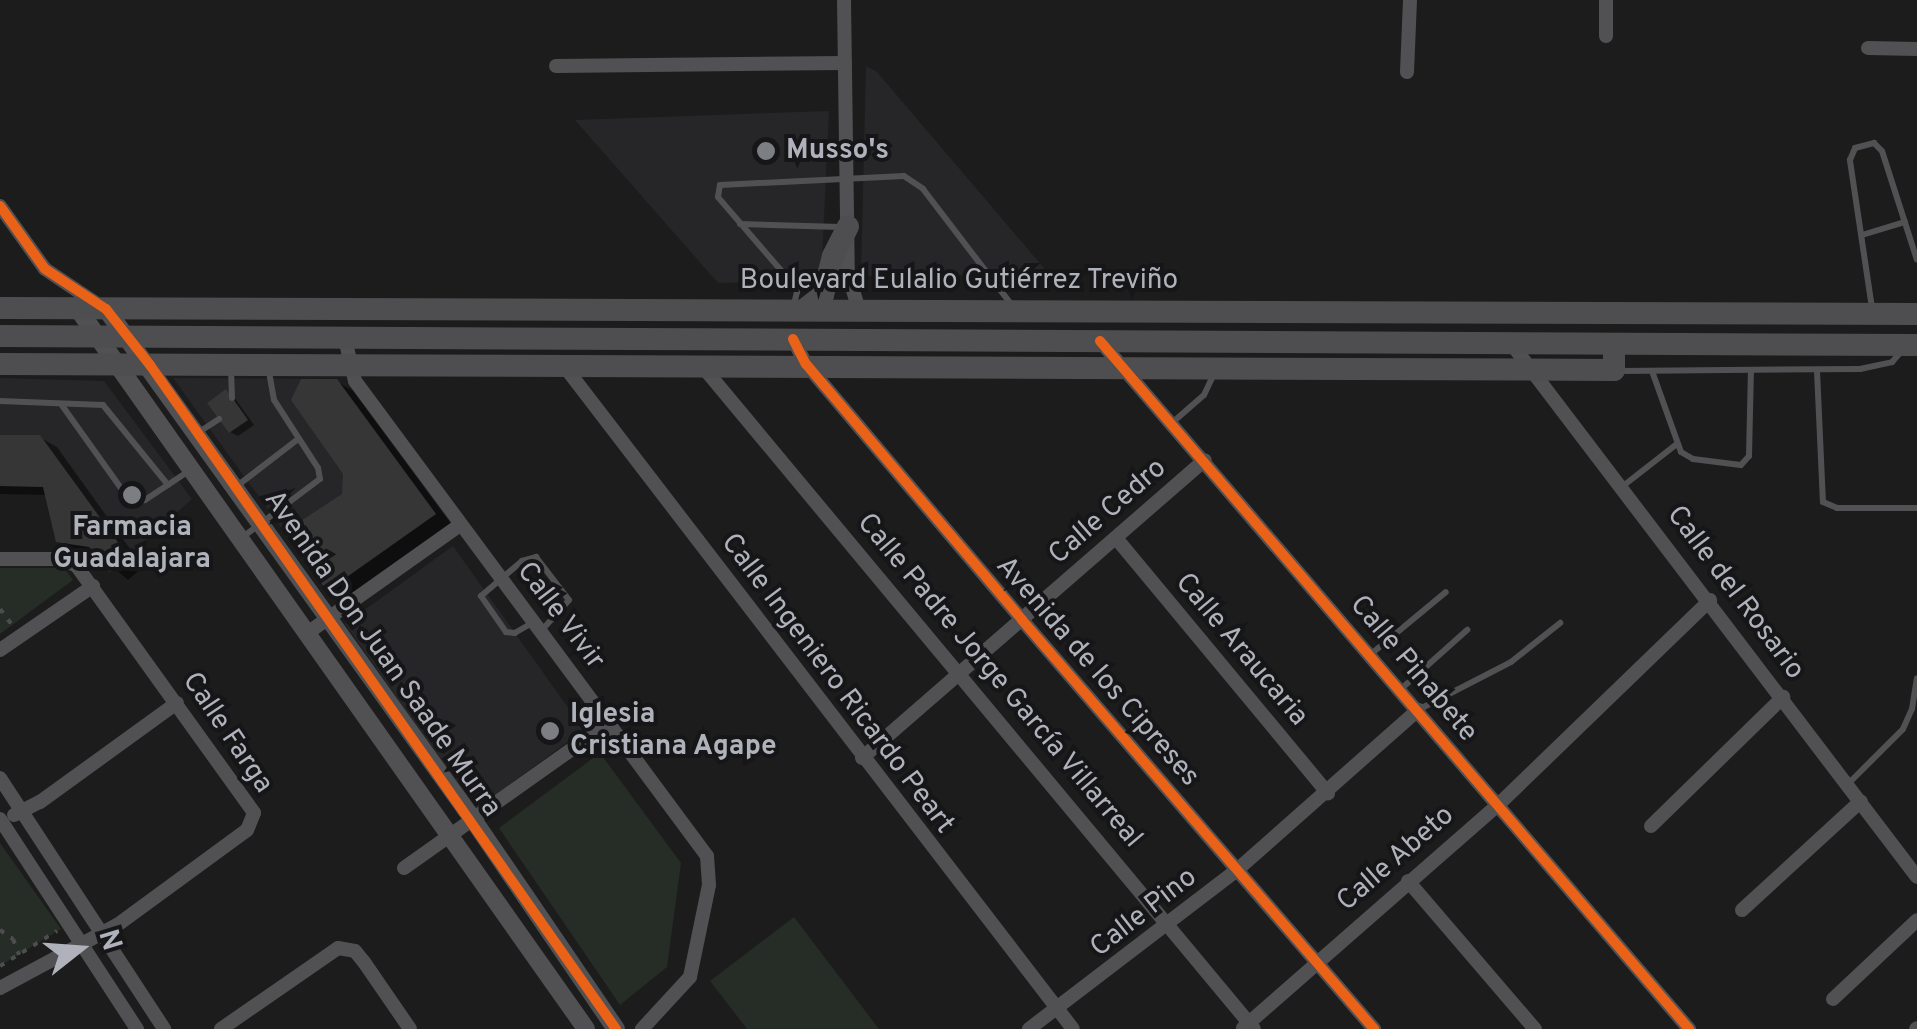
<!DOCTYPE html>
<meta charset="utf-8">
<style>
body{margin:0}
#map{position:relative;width:1917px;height:1029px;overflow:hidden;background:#1c1c1c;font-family:Overpass,sans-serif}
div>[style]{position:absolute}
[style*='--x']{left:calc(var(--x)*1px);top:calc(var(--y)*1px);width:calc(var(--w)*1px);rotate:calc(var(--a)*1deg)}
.built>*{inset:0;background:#262628}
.green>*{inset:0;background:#262c26}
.shadow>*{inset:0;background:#0007}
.building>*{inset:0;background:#363637}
.path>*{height:4px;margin-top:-2px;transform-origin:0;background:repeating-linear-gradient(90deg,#4c4d4f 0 5px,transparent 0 13px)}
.service>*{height:6px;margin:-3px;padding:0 3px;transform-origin:3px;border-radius:3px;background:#515154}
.minor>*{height:14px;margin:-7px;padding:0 7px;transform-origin:7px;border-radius:7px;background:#515154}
.tertiary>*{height:18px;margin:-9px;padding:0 9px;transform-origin:9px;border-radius:9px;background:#515154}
.primary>*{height:22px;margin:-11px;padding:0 11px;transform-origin:11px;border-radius:11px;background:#4e4e50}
.cycleway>*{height:10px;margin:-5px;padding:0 5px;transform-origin:5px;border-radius:5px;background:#ea6118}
.dots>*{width:28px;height:28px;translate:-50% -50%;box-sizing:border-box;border:5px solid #161618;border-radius:50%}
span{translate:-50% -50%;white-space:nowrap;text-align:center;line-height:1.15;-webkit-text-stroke:8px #161618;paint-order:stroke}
.poi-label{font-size:28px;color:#afb2ba;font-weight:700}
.left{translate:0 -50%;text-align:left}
.street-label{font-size:28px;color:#afb2ba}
.north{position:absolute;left:30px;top:899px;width:100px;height:100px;-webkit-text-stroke:8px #161618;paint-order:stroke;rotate:73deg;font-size:28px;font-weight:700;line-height:40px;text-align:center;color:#afb2ba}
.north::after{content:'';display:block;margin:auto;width:35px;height:45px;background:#afb2ba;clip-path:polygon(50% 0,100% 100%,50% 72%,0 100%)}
</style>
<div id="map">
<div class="built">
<div style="clip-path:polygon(866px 66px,877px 72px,1049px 274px,861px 276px)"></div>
<div style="clip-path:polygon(829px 111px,821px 280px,718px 283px,575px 120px)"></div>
<div style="clip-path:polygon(0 378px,104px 381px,192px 499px,110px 572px,89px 547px,56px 542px,43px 487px,0 486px)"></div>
<div style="clip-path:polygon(173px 378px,337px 379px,436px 514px,327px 591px)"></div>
<div style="clip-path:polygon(453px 546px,584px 730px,476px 809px,345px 624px)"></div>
</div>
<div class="green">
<div style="clip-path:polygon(0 568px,64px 568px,73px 580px,0 634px)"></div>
<div style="clip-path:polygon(600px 753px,681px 863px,667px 967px,620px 1005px,499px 828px)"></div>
<div style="clip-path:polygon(0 843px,61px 929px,0 966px)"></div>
<div style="clip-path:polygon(794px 917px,879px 1029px,747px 1029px,710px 981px)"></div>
</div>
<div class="shadow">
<div style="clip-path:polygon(336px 381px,353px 391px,451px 524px,346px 599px,329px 589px,346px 473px)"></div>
<div style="clip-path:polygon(234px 397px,254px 425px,238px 436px,230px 432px)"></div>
<div style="clip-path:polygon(0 437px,39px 437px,57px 447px,143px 567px,128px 580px,98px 554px,75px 550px,58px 540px,47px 495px,0 494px)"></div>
</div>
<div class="building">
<div style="clip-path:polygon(301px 379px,337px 379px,436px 514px,327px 591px,284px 532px,342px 494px,343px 474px,291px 400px)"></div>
<div style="clip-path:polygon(226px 389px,248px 420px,229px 433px,207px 403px)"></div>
<div style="clip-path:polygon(0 435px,40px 435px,128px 556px,110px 572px,89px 547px,56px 542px,43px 487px,0 486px)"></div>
</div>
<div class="path">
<div style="--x:0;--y:609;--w:20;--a:53"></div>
<div style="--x:0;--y:930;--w:16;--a:35"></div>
<div style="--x:13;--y:939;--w:17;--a:69"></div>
<div style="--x:0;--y:966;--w:67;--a:-31.6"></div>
</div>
<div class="service">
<div style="--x:740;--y:224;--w:101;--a:1.7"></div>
<div style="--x:1862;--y:235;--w:45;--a:-16.8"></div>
<div style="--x:794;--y:304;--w:12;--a:-76"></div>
<div style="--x:797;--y:292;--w:12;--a:-121"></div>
<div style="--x:791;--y:282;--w:112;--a:-130.7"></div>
<div style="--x:718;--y:197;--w:12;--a:-81"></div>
<div style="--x:720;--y:185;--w:184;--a:-2.8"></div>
<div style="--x:904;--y:176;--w:23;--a:34"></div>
<div style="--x:923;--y:189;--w:145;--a:52.6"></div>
<div style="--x:1872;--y:308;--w:150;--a:-98.5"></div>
<div style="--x:1850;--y:160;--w:13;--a:-67"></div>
<div style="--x:1855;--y:148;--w:20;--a:-15"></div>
<div style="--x:1874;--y:143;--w:11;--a:45"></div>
<div style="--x:1882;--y:151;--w:114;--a:72.2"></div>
<div style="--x:231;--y:369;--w:29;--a:88"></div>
<div style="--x:1620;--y:371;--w:240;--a:-0.5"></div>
<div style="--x:1860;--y:369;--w:33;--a:-12"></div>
<div style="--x:1892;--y:362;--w:15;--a:-48"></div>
<div style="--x:1652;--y:371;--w:86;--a:70.3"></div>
<div style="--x:1681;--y:452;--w:14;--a:30"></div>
<div style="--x:1693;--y:459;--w:48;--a:7.1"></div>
<div style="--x:1741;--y:465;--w:12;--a:-48"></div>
<div style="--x:1749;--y:456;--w:85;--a:-88.7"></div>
<div style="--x:1817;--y:371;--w:131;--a:87.4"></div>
<div style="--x:1823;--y:502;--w:15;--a:23"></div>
<div style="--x:1837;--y:508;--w:80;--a:0"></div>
<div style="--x:0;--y:401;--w:103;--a:2.2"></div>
<div style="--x:103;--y:405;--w:103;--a:50.9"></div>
<div style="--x:61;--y:404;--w:120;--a:54.5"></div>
<div style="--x:131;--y:502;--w:14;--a:-8"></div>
<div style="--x:145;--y:500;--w:53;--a:-33.4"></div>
<div style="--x:1173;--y:422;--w:41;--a:-41.1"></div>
<div style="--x:1204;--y:395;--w:26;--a:-65"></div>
<div style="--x:199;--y:432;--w:24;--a:-33"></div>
<div style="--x:237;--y:486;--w:77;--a:-37.6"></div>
<div style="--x:1623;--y:486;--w:68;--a:-37.9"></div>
<div style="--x:244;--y:536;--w:95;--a:-36.9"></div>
<div style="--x:320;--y:479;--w:11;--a:-100"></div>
<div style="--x:318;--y:468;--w:81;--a:-122.9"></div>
<div style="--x:274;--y:400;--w:29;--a:-100"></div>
<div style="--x:532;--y:623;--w:20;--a:150"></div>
<div style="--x:515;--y:633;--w:9;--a:-174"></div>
<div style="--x:506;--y:632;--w:44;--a:-124.8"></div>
<div style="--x:481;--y:596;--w:54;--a:-40.5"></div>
<div style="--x:522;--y:561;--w:15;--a:-16"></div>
<div style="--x:536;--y:557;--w:54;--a:52.5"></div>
<div style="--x:569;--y:600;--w:39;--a:132"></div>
<div style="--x:1371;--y:654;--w:97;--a:-39.6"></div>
<div style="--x:1401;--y:689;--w:89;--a:-41.8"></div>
<div style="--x:1418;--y:710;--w:105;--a:-27.3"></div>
<div style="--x:1511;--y:662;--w:63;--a:-38.5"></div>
<div style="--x:1849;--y:783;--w:76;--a:-45"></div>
<div style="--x:1903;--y:729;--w:22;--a:-66"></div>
<div style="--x:1912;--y:709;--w:31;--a:-81"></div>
</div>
<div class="minor">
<div style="--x:844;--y:0;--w:274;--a:89.2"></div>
<div style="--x:848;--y:274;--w:38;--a:73"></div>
<div style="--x:1606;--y:0;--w:36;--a:90"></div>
<div style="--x:1868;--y:48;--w:49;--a:1.2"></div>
<div style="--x:556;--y:66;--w:289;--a:-0.6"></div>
<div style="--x:1407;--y:72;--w:72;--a:-87.6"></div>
<div style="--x:0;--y:206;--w:77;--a:54.5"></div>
<div style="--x:45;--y:269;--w:66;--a:33.9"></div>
<div style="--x:345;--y:339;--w:43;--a:76.6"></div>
<div style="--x:355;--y:381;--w:591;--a:53.46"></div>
<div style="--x:707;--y:856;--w:29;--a:86"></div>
<div style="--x:709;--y:885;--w:94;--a:101.7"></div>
<div style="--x:690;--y:977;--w:71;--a:132.7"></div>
<div style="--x:793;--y:339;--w:28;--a:63"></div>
<div style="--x:806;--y:364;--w:335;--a:49.8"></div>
<div style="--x:1022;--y:620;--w:540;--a:49.28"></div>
<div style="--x:1100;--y:341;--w:906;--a:49.43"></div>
<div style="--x:1510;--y:342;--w:672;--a:52.74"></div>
<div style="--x:565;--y:367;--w:834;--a:52.5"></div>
<div style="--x:703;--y:367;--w:861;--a:50.23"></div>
<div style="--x:1116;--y:538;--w:332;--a:50.3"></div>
<div style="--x:0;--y:559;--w:60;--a:0"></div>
<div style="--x:60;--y:559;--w:17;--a:21"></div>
<div style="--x:76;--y:565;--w:305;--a:54.3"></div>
<div style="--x:254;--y:813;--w:18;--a:112"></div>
<div style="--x:247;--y:830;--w:161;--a:143.8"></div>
<div style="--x:117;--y:925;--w:133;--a:151.7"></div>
<div style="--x:306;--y:634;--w:189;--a:-35.3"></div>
<div style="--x:0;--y:650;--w:113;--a:-34.5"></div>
<div style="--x:862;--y:758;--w:454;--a:-41"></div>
<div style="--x:0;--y:778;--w:300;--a:56.8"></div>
<div style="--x:14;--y:815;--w:29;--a:-27"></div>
<div style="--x:40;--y:802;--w:169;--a:-35.9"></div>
<div style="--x:0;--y:819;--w:251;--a:56.9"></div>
<div style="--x:1651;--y:826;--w:185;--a:-44.3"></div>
<div style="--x:404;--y:868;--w:251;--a:-35.3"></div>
<div style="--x:1408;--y:881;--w:195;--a:49.4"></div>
<div style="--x:1742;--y:910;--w:161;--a:-42.5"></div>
<div style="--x:1833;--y:999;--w:115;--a:-43.2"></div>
<div style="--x:1243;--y:1028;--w:339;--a:-41.2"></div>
<div style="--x:1498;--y:805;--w:295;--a:-44"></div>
<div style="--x:221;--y:1029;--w:142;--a:-34.7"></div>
<div style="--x:338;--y:948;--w:17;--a:10"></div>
<div style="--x:355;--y:951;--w:14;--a:51"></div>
<div style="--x:364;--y:962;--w:81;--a:55.5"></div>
<div style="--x:1029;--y:1029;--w:262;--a:-37.4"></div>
<div style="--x:1237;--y:870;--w:242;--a:-41.5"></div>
<div style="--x:1916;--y:1029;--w:1;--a:-45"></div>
</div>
<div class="tertiary">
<div style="--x:78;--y:309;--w:881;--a:54.79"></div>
<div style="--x:106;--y:309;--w:631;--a:54.29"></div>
<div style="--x:474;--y:821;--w:252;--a:55.7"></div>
</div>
<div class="primary">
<div style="--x:0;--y:308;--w:1917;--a:0.18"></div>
<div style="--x:804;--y:310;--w:24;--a:-38"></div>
<div style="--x:823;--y:295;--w:40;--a:-75.6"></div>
<div style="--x:833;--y:256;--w:33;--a:-63"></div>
<div style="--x:0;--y:336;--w:1917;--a:0.27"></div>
<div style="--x:0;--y:364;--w:1614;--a:0.21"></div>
<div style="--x:1614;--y:370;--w:25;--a:-90"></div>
</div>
<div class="cycleway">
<div style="--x:0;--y:206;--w:77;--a:54.5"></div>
<div style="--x:45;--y:269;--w:73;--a:33.3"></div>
<div style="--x:106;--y:309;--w:71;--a:51.8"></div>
<div style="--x:150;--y:365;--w:811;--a:54.94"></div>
<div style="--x:793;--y:339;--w:28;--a:63"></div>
<div style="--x:806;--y:364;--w:335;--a:49.8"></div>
<div style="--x:1022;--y:620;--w:540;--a:49.28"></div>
<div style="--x:1100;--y:341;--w:906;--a:49.43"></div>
</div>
<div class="dots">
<div style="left:766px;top:151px;background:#7c7e83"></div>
<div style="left:132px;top:495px;background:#7c7e83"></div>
<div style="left:550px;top:731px;background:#7c7e83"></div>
</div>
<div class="poi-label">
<span class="left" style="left:786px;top:151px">Musso's</span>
<span style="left:132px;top:544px">Farmacia<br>Guadalajara</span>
<span class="left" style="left:570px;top:731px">Iglesia<br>Cristiana Agape</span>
</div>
<div class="street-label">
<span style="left:959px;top:281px">Boulevard Eulalio Gutiérrez Treviño</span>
<span style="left:1108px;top:512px;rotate:-41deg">Calle Cedro</span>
<span style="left:1735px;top:593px;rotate:53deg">Calle del Rosario</span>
<span style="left:560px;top:616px;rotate:53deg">Calle Vivir</span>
<span style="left:1241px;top:650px;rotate:50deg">Calle Araucaria</span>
<span style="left:382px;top:654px;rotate:55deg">Avenida Don Juan Saade Murra</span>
<span style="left:1413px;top:669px;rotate:50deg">Calle Pinabete</span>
<span style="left:1097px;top:672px;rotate:49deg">Avenida de los Cipreses</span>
<span style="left:999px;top:681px;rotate:50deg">Calle Padre Jorge García Villarreal</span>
<span style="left:837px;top:684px;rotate:53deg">Calle Ingeniero Ricardo Peart</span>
<span style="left:227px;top:733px;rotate:56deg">Calle Farga</span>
<span style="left:1396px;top:859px;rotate:-41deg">Calle Abeto</span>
<span style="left:1144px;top:913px;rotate:-38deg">Calle Pino</span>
</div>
<div class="north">N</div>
</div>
